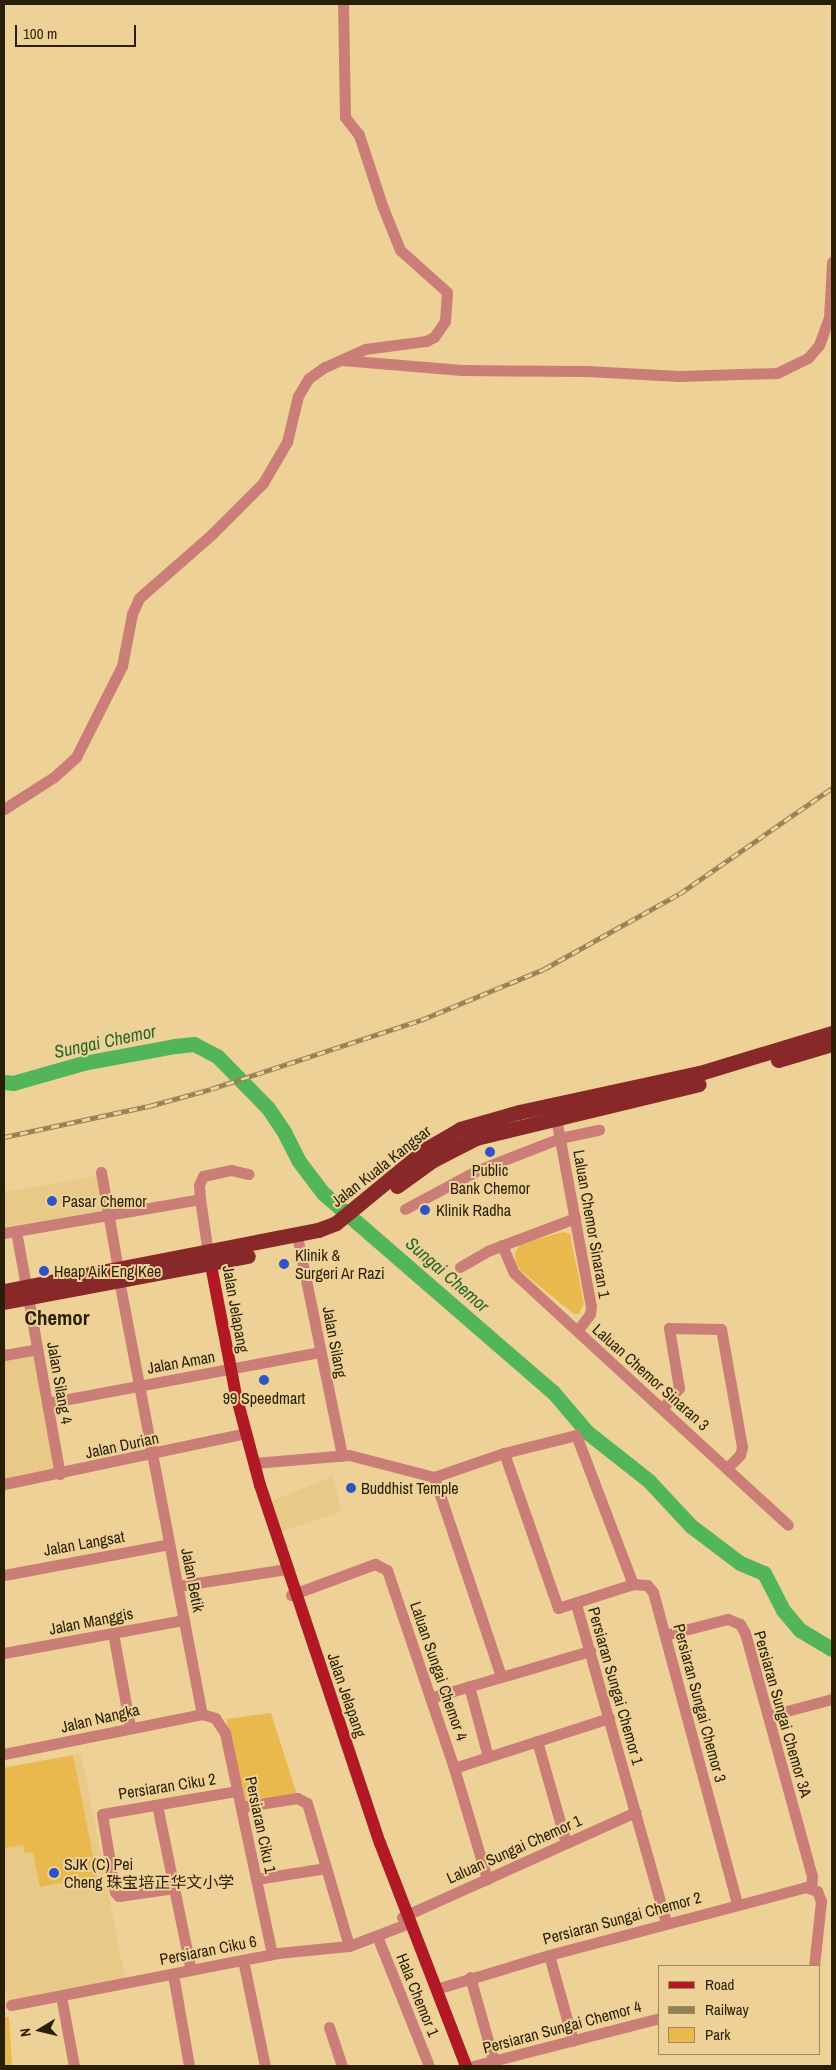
<!DOCTYPE html>
<meta charset="utf-8">
<style>
body{margin:0}
#map{position:relative;width:836px;height:2070px;overflow:hidden;background:#eed197;font-family:"Archivo Narrow","Noto Sans SC",sans-serif}
div>[style]{position:absolute}
[style*='--x']{left:calc(var(--x)*1px);top:calc(var(--y)*1px);width:calc(var(--w)*1px);rotate:calc(var(--a)*1deg)}
.built>*{inset:0;background:#e9c987}
.green>*{inset:0;background:#e9b94d}
.river>*{height:15px;margin:-7.5px;padding:0 7.5px;transform-origin:7.5px;border-radius:7.5px;background:#53b559}
.minor>*{height:11px;margin:-5.5px;padding:0 5.5px;transform-origin:5.5px;border-radius:5.5px;background:#cb7d77}
.major>*{height:12px;margin:-6px;padding:0 6px;transform-origin:6px;border-radius:6px;background:#b31924}
.highway>*{height:15px;margin:-7.5px;padding:0 7.5px;transform-origin:7.5px;border-radius:7.5px;background:#882828}
.rail>*{height:4.5px;margin-top:-2.25px;transform-origin:0;background:repeating-linear-gradient(90deg,#eed197 0 8px,#948055 0 16px);box-sizing:border-box;border-block:1px solid #948055}
.dots>*{width:14px;height:14px;translate:-50% -50%;box-sizing:border-box;border:2px solid #eed197;border-radius:50%}
span{translate:-50% -50%;white-space:nowrap;text-align:center;line-height:1.15;-webkit-text-stroke:4px #eed197;paint-order:stroke}
.street-label{font-size:16px;color:#291f07}
.poi-label{font-size:16px;color:#291f07}
.left{translate:0 -50%;text-align:left}
.water-label{font-size:18px;color:#26672b;font-style:italic}
.district-label{font-size:21px;color:#291f07;font-weight:700}
.frame{position:absolute;inset:0;border:5px solid #291f07;pointer-events:none}
.legend{position:absolute;left:658px;top:1965px;width:162px;height:90px;box-sizing:border-box;background:#eed197;border:1px solid #9f8a5d;margin:0;padding:6px 9px;list-style:none;font-size:15px;color:#291f07}
.legend li{display:flex;align-items:center;gap:10px;height:25px}
.legend b{width:25px;border:1px solid #9f8a5d}
.north{position:absolute;left:15px;top:2005px;width:50px;height:50px;-webkit-text-stroke:4px #eed197;paint-order:stroke;rotate:261deg;font-size:14px;font-weight:700;line-height:20px;text-align:center;color:#291f07}
.north::after{content:'';display:block;margin:auto;width:18px;height:22px;background:#291f07;clip-path:polygon(50% 0,100% 100%,50% 72%,0 100%)}
.scale{position:absolute;left:15px;top:25px;width:121px;height:22px;box-sizing:border-box;border:2px solid #291f07;border-top:0;padding-left:6px;font-size:15px;line-height:18px;white-space:nowrap;color:#291f07;-webkit-text-stroke:4px #eed197;paint-order:stroke}
</style>
<div id="map">
<div class="built">
<div style="clip-path:polygon(96px 1176px,103px 1210px,4px 1227px,4px 1192px)"></div>
<div style="clip-path:polygon(37px 1349px,60px 1474px,4px 1484px,4px 1355px)"></div>
<div style="clip-path:polygon(333px 1476px,341px 1512px,278px 1533px,269px 1502px)"></div>
<div style="clip-path:polygon(81px 1753px,125px 1979px,7px 2002px,4px 1987px,4px 1768px)"></div>
</div>
<div class="green">
<div style="clip-path:polygon(563px 1232px,570px 1234px,584px 1303px,579px 1314px,574px 1314px,521px 1271px,516px 1263px,515px 1253px,520px 1244px)"></div>
<div style="clip-path:polygon(271px 1713px,297px 1795px,246px 1801px,226px 1719px)"></div>
<div style="clip-path:polygon(73px 1755px,97px 1876px,40px 1887px,33px 1852px,25px 1853px,23px 1845px,4px 1848px,4px 1768px)"></div>
<div style="clip-path:polygon(9px 2017px,12px 2066px,4px 2066px,4px 2018px)"></div>
</div>
<div class="river">
<div style="--x:4;--y:1082;--w:9;--a:6"></div>
<div style="--x:13;--y:1083;--w:73;--a:-15.9"></div>
<div style="--x:83;--y:1063;--w:94;--a:-10.5"></div>
<div style="--x:175;--y:1046;--w:19;--a:-6"></div>
<div style="--x:194;--y:1044;--w:27;--a:28"></div>
<div style="--x:218;--y:1057;--w:71;--a:45.6"></div>
<div style="--x:268;--y:1108;--w:29;--a:56"></div>
<div style="--x:284;--y:1132;--w:31;--a:63"></div>
<div style="--x:298;--y:1160;--w:41;--a:52.9"></div>
<div style="--x:323;--y:1193;--w:304;--a:40.9"></div>
<div style="--x:553;--y:1392;--w:52;--a:49.6"></div>
<div style="--x:587;--y:1432;--w:79;--a:38.3"></div>
<div style="--x:649;--y:1481;--w:62;--a:47"></div>
<div style="--x:691;--y:1526;--w:61;--a:37.1"></div>
<div style="--x:740;--y:1563;--w:26;--a:23"></div>
<div style="--x:764;--y:1573;--w:42;--a:62.8"></div>
<div style="--x:783;--y:1610;--w:26;--a:50"></div>
<div style="--x:800;--y:1630;--w:37;--a:31"></div>
</div>
<div class="minor">
<div style="--x:342;--y:360;--w:120;--a:4.8"></div>
<div style="--x:462;--y:370;--w:125;--a:0.5"></div>
<div style="--x:587;--y:371;--w:92;--a:3.1"></div>
<div style="--x:679;--y:376;--w:98;--a:-1.8"></div>
<div style="--x:777;--y:373;--w:34;--a:-26"></div>
<div style="--x:808;--y:358;--w:17;--a:-50"></div>
<div style="--x:819;--y:345;--w:29;--a:-70"></div>
<div style="--x:829;--y:318;--w:56;--a:-86.9"></div>
<div style="--x:4;--y:809;--w:59;--a:-32.6"></div>
<div style="--x:54;--y:777;--w:30;--a:-42"></div>
<div style="--x:76;--y:757;--w:102;--a:-63.2"></div>
<div style="--x:122;--y:666;--w:53;--a:-79.1"></div>
<div style="--x:132;--y:614;--w:17;--a:-66"></div>
<div style="--x:139;--y:598;--w:97;--a:-41.2"></div>
<div style="--x:212;--y:534;--w:72;--a:-45"></div>
<div style="--x:263;--y:483;--w:48;--a:-59.7"></div>
<div style="--x:287;--y:442;--w:47;--a:-76.6"></div>
<div style="--x:298;--y:396;--w:21;--a:-59"></div>
<div style="--x:309;--y:378;--w:19;--a:-35"></div>
<div style="--x:325;--y:367;--w:44;--a:-24.2"></div>
<div style="--x:365;--y:349;--w:62;--a:-7.5"></div>
<div style="--x:426;--y:341;--w:9;--a:-27"></div>
<div style="--x:434;--y:337;--w:19;--a:-55"></div>
<div style="--x:445;--y:321;--w:29;--a:-86"></div>
<div style="--x:447;--y:292;--w:63;--a:-138.2"></div>
<div style="--x:400;--y:250;--w:48;--a:-111.8"></div>
<div style="--x:382;--y:205;--w:74;--a:-108.2"></div>
<div style="--x:359;--y:135;--w:23;--a:-128"></div>
<div style="--x:345;--y:117;--w:113;--a:-91"></div>
<div style="--x:556;--y:1118;--w:191;--a:79.5"></div>
<div style="--x:591;--y:1306;--w:8;--a:97"></div>
<div style="--x:590;--y:1314;--w:21;--a:127"></div>
<div style="--x:101;--y:1172;--w:98;--a:80.1"></div>
<div style="--x:405;--y:1209;--w:83;--a:-28.1"></div>
<div style="--x:478;--y:1170;--w:88;--a:-21.3"></div>
<div style="--x:560;--y:1138;--w:40;--a:-12"></div>
<div style="--x:16;--y:1231;--w:56;--a:79.7"></div>
<div style="--x:4;--y:1233;--w:199;--a:-9.8"></div>
<div style="--x:297;--y:1236;--w:224;--a:78.4"></div>
<div style="--x:502;--y:1245;--w:30;--a:67"></div>
<div style="--x:514;--y:1273;--w:372;--a:42.6"></div>
<div style="--x:208;--y:1253;--w:55;--a:-98.4"></div>
<div style="--x:200;--y:1199;--w:14;--a:-94"></div>
<div style="--x:199;--y:1185;--w:10;--a:-66"></div>
<div style="--x:203;--y:1176;--w:29;--a:-12"></div>
<div style="--x:231;--y:1170;--w:18;--a:13"></div>
<div style="--x:460;--y:1267;--w:34;--a:-30"></div>
<div style="--x:490;--y:1250;--w:91;--a:-20.6"></div>
<div style="--x:119;--y:1280;--w:442;--a:79.2"></div>
<div style="--x:28;--y:1297;--w:180;--a:79.8"></div>
<div style="--x:4;--y:1355;--w:34;--a:-10"></div>
<div style="--x:47;--y:1403;--w:278;--a:-10.6"></div>
<div style="--x:662;--y:1409;--w:27;--a:-51"></div>
<div style="--x:679;--y:1388;--w:61;--a:-99.5"></div>
<div style="--x:669;--y:1328;--w:52;--a:1.1"></div>
<div style="--x:721;--y:1329;--w:120;--a:79.9"></div>
<div style="--x:742;--y:1447;--w:8;--a:104"></div>
<div style="--x:740;--y:1455;--w:18;--a:135"></div>
<div style="--x:504;--y:1453;--w:164;--a:70.8"></div>
<div style="--x:558;--y:1608;--w:79;--a:-17.7"></div>
<div style="--x:633;--y:1584;--w:14;--a:4"></div>
<div style="--x:647;--y:1585;--w:9;--a:49"></div>
<div style="--x:653;--y:1592;--w:323;--a:74.9"></div>
<div style="--x:254;--y:1463;--w:95;--a:-4.8"></div>
<div style="--x:349;--y:1455;--w:88;--a:14.5"></div>
<div style="--x:434;--y:1477;--w:74;--a:-18.9"></div>
<div style="--x:504;--y:1453;--w:74;--a:-14"></div>
<div style="--x:576;--y:1435;--w:160;--a:69.1"></div>
<div style="--x:434;--y:1477;--w:210;--a:71.4"></div>
<div style="--x:4;--y:1484;--w:247;--a:-11.9"></div>
<div style="--x:4;--y:1575;--w:168;--a:-10.6"></div>
<div style="--x:177;--y:1586;--w:111;--a:-8.8"></div>
<div style="--x:291;--y:1595;--w:90;--a:-20.3"></div>
<div style="--x:375;--y:1564;--w:13;--a:27"></div>
<div style="--x:387;--y:1570;--w:209;--a:71.3"></div>
<div style="--x:454;--y:1768;--w:116;--a:73.4"></div>
<div style="--x:576;--y:1604;--w:331;--a:74.2"></div>
<div style="--x:113;--y:1633;--w:96;--a:79.7"></div>
<div style="--x:665;--y:1635;--w:65;--a:-14.3"></div>
<div style="--x:728;--y:1619;--w:13;--a:23"></div>
<div style="--x:740;--y:1624;--w:10;--a:61"></div>
<div style="--x:745;--y:1633;--w:252;--a:74.6"></div>
<div style="--x:812;--y:1876;--w:13;--a:94"></div>
<div style="--x:4;--y:1653;--w:183;--a:-10.4"></div>
<div style="--x:469;--y:1686;--w:73;--a:75"></div>
<div style="--x:430;--y:1698;--w:167;--a:-16.4"></div>
<div style="--x:768;--y:1716;--w:66;--a:-14.9"></div>
<div style="--x:537;--y:1741;--w:106;--a:74.1"></div>
<div style="--x:4;--y:1754;--w:202;--a:-11.4"></div>
<div style="--x:202;--y:1714;--w:14;--a:17"></div>
<div style="--x:215;--y:1718;--w:18;--a:56"></div>
<div style="--x:225;--y:1733;--w:226;--a:78"></div>
<div style="--x:454;--y:1768;--w:163;--a:-17.9"></div>
<div style="--x:157;--y:1805;--w:168;--a:78.4"></div>
<div style="--x:241;--y:1807;--w:57;--a:-9.1"></div>
<div style="--x:297;--y:1798;--w:11;--a:27"></div>
<div style="--x:307;--y:1803;--w:149;--a:73.6"></div>
<div style="--x:256;--y:1879;--w:71;--a:-8.9"></div>
<div style="--x:174;--y:1888;--w:56;--a:171.7"></div>
<div style="--x:119;--y:1896;--w:6;--a:-135"></div>
<div style="--x:115;--y:1892;--w:79;--a:-99.5"></div>
<div style="--x:102;--y:1814;--w:137;--a:-9.7"></div>
<div style="--x:402;--y:1917;--w:256;--a:-24.2"></div>
<div style="--x:377;--y:1936;--w:140;--a:68.2"></div>
<div style="--x:549;--y:1955;--w:89;--a:74.4"></div>
<div style="--x:243;--y:1960;--w:108;--a:78.3"></div>
<div style="--x:173;--y:1974;--w:93;--a:80.1"></div>
<div style="--x:470;--y:1977;--w:88;--a:74.2"></div>
<div style="--x:436;--y:1989;--w:118;--a:-16.7"></div>
<div style="--x:549;--y:1955;--w:266;--a:-14.8"></div>
<div style="--x:806;--y:1887;--w:12;--a:20"></div>
<div style="--x:817;--y:1891;--w:11;--a:68"></div>
<div style="--x:821;--y:1901;--w:65;--a:96.1"></div>
<div style="--x:61;--y:1996;--w:71;--a:79.5"></div>
<div style="--x:11;--y:2005;--w:272;--a:-11"></div>
<div style="--x:278;--y:1953;--w:71;--a:-5.6"></div>
<div style="--x:349;--y:1946;--w:64;--a:-21"></div>
<div style="--x:329;--y:2027;--w:41;--a:71.6"></div>
<div style="--x:473;--y:2066;--w:193;--a:-14.4"></div>
</div>
<div class="major">
<div style="--x:209;--y:1255;--w:143;--a:79.1"></div>
<div style="--x:236;--y:1395;--w:93;--a:75.1"></div>
<div style="--x:260;--y:1485;--w:378;--a:71.5"></div>
<div style="--x:380;--y:1843;--w:239;--a:68.9"></div>
</div>
<div class="highway">
<div style="--x:778;--y:1060;--w:56;--a:-16.5"></div>
<div style="--x:397;--y:1186;--w:44;--a:-35.8"></div>
<div style="--x:433;--y:1160;--w:48;--a:-27.1"></div>
<div style="--x:476;--y:1138;--w:229;--a:-13.6"></div>
<div style="--x:4;--y:1291;--w:320;--a:-11"></div>
<div style="--x:318;--y:1230;--w:19;--a:-21"></div>
<div style="--x:336;--y:1223;--w:117;--a:-39.4"></div>
<div style="--x:426;--y:1149;--w:39;--a:-30"></div>
<div style="--x:460;--y:1129;--w:61;--a:-16.1"></div>
<div style="--x:519;--y:1112;--w:185;--a:-12.2"></div>
<div style="--x:700;--y:1073;--w:138;--a:-16.9"></div>
<div style="--x:4;--y:1302;--w:248;--a:-10.7"></div>
</div>
<div class="rail">
<div style="--x:4;--y:1137;--w:148;--a:-12.1"></div>
<div style="--x:149;--y:1106;--w:64;--a:-15.3"></div>
<div style="--x:211;--y:1089;--w:221;--a:-18.2"></div>
<div style="--x:421;--y:1020;--w:133;--a:-22.5"></div>
<div style="--x:544;--y:969;--w:154;--a:-29.1"></div>
<div style="--x:679;--y:894;--w:186;--a:-34.7"></div>
</div>
<div class="dots">
<div style="left:490px;top:1152px;background:#2b55c4"></div>
<div style="left:52px;top:1201px;background:#2b55c4"></div>
<div style="left:425px;top:1210px;background:#2b55c4"></div>
<div style="left:284px;top:1264px;background:#2b55c4"></div>
<div style="left:44px;top:1271px;background:#2b55c4"></div>
<div style="left:264px;top:1380px;background:#2b55c4"></div>
<div style="left:351px;top:1488px;background:#2b55c4"></div>
<div style="left:54px;top:1873px;background:#2b55c4"></div>
</div>
<div class="street-label">
<span style="left:381px;top:1166px;rotate:-38deg">Jalan Kuala Kangsar</span>
<span style="left:592px;top:1224px;rotate:80deg">Laluan Chemor Sinaran 1</span>
<span style="left:236px;top:1309px;rotate:80deg">Jalan Jelapang</span>
<span style="left:335px;top:1342px;rotate:79deg">Jalan Silang</span>
<span style="left:181px;top:1362px;rotate:-10deg">Jalan Aman</span>
<span style="left:651px;top:1377px;rotate:42deg">Laluan Chemor Sinaran 3</span>
<span style="left:60px;top:1383px;rotate:80deg">Jalan Silang 4</span>
<span style="left:122px;top:1445px;rotate:-12deg">Jalan Durian</span>
<span style="left:84px;top:1543px;rotate:-10deg">Jalan Langsat</span>
<span style="left:193px;top:1580px;rotate:79deg">Jalan Betik</span>
<span style="left:91px;top:1621px;rotate:-11deg">Jalan Manggis</span>
<span style="left:439px;top:1671px;rotate:71deg">Laluan Sungai Chemor 4</span>
<span style="left:616px;top:1686px;rotate:74deg">Persiaran Sungai Chemor 1</span>
<span style="left:347px;top:1695px;rotate:71deg">Jalan Jelapang</span>
<span style="left:700px;top:1703px;rotate:75deg">Persiaran Sungai Chemor 3</span>
<span style="left:783px;top:1714px;rotate:74deg">Persiaran Sungai Chemor 3A</span>
<span style="left:100px;top:1718px;rotate:-13deg">Jalan Nangka</span>
<span style="left:167px;top:1786px;rotate:-9deg">Persiaran Ciku 2</span>
<span style="left:261px;top:1825px;rotate:78deg">Persiaran Ciku 1</span>
<span style="left:514px;top:1849px;rotate:-24deg">Laluan Sungai Chemor 1</span>
<span style="left:622px;top:1918px;rotate:-15deg">Persiaran Sungai Chemor 2</span>
<span style="left:208px;top:1950px;rotate:-11deg">Persiaran Ciku 6</span>
<span style="left:418px;top:1995px;rotate:68deg">Hala Chemor 1</span>
<span style="left:562px;top:2027px;rotate:-15deg">Persiaran Sungai Chemor 4</span>
</div>
<div class="poi-label">
<span style="left:490px;top:1179px">Public<br>Bank Chemor</span>
<span class="left" style="left:62px;top:1201px">Pasar Chemor</span>
<span class="left" style="left:436px;top:1210px">Klinik Radha</span>
<span class="left" style="left:295px;top:1264px">Klinik &amp;<br>Surgeri Ar Razi</span>
<span class="left" style="left:54px;top:1271px">Heap Aik Eng Kee</span>
<span style="left:264px;top:1398px">99 Speedmart</span>
<span class="left" style="left:361px;top:1488px">Buddhist Temple</span>
<span class="left" style="left:64px;top:1873px">SJK (C) Pei<br>Cheng 珠宝培正华文小学</span>
</div>
<div class="water-label">
<span style="left:105px;top:1042px;rotate:-12deg">Sungai Chemor</span>
<span style="left:447px;top:1275px;rotate:41deg">Sungai Chemor</span>
</div>
<div class="district-label">
<span style="left:57px;top:1318px">Chemor</span>
</div>
<div class="frame"></div>
<ul class="legend">
<li><b style="height:6px;background:#b31924"></b>Road</li>
<li><b style="height:6px;background:#948055"></b>Railway</li>
<li><b style="height:14px;background:#e9b94d"></b>Park</li>
</ul>
<div class="north">N</div>
<div class="scale">100 m</div>
</div>
